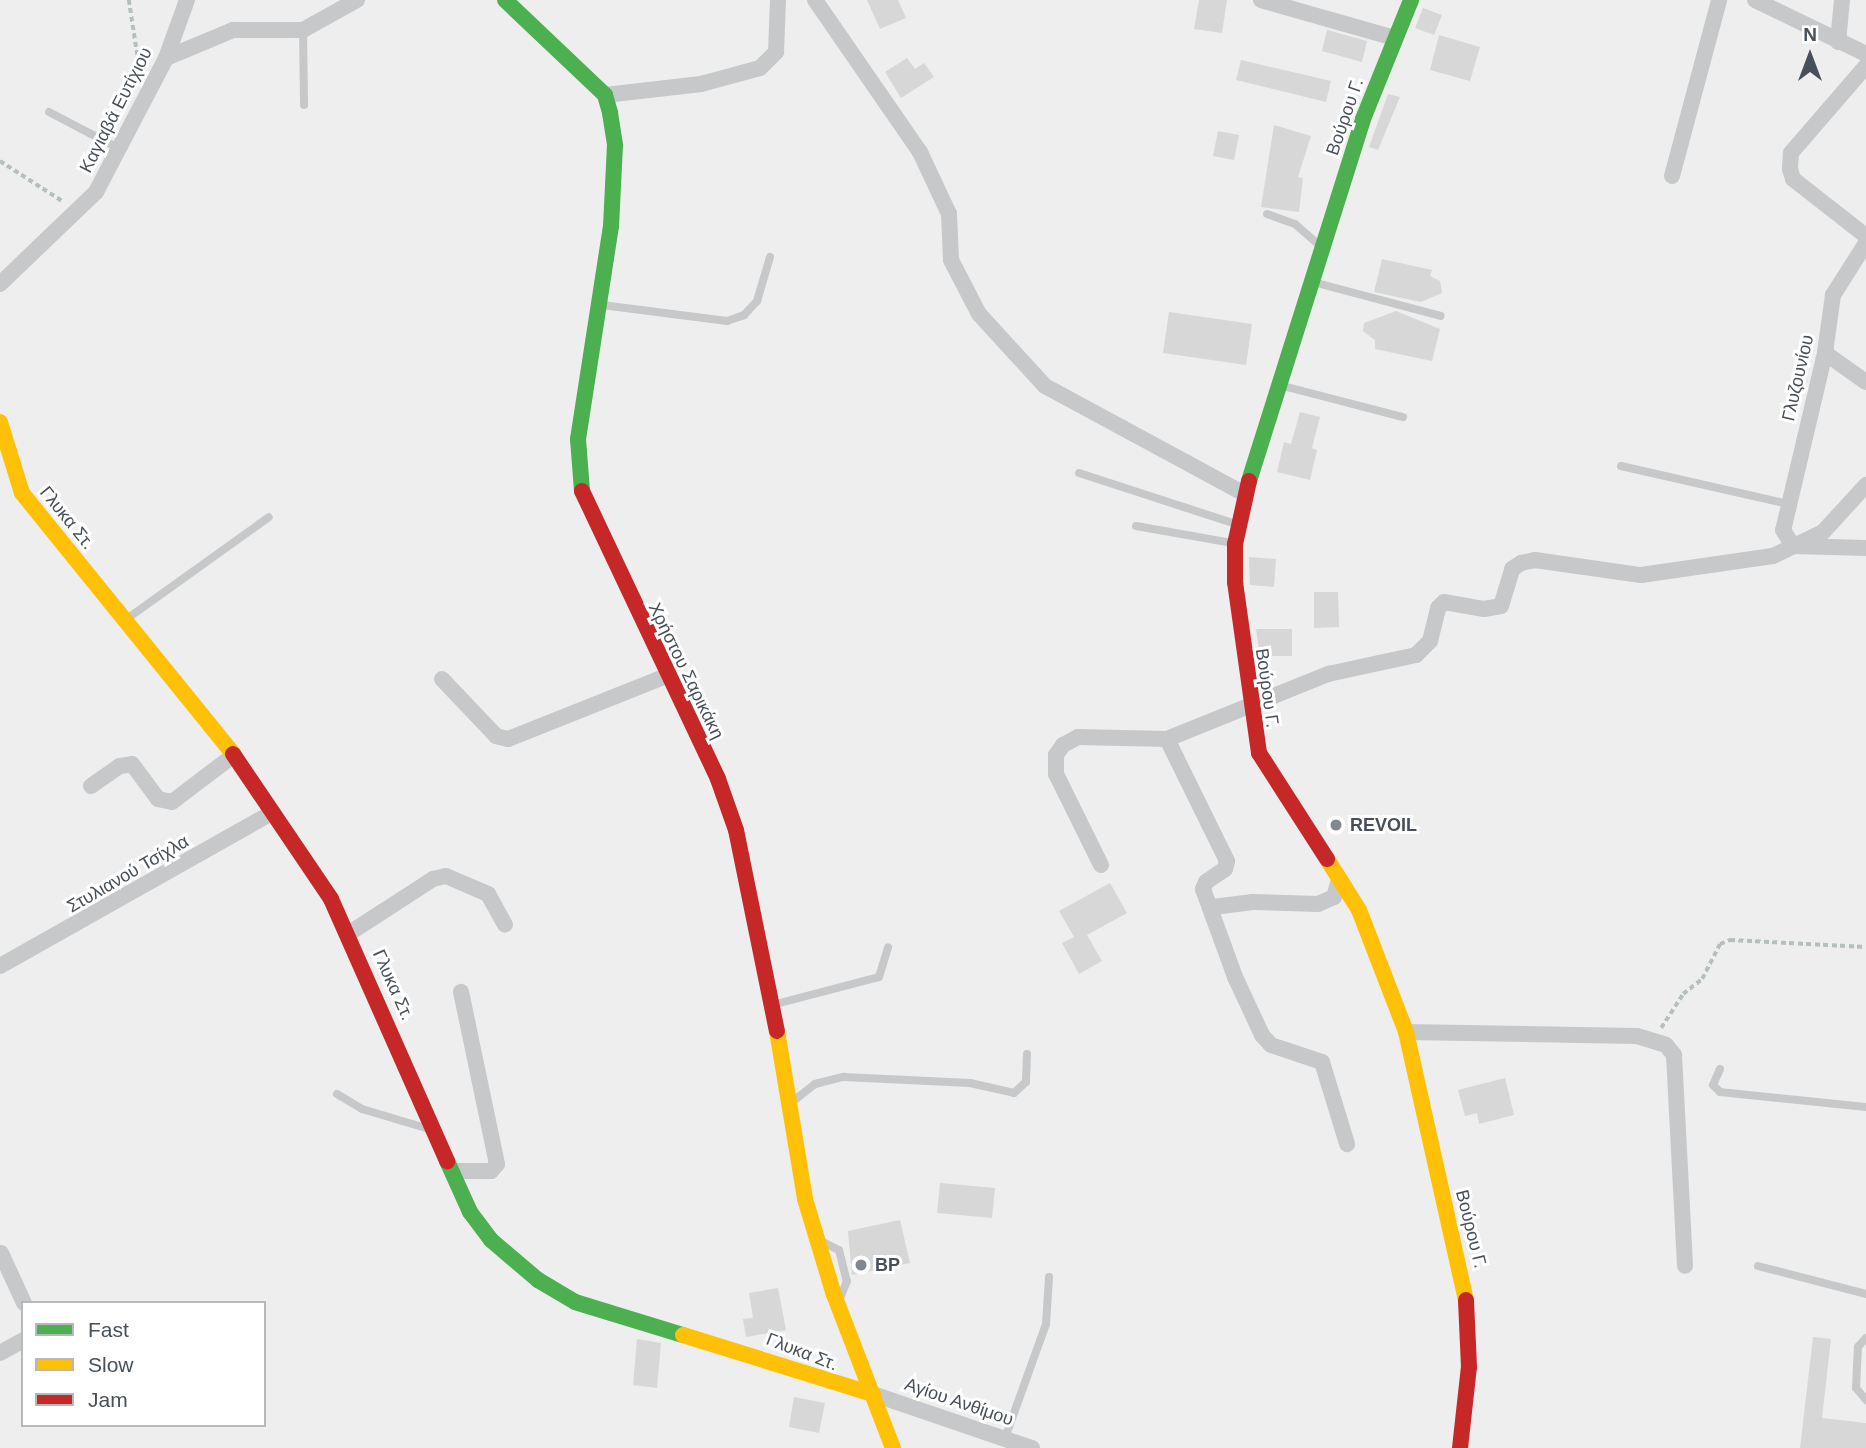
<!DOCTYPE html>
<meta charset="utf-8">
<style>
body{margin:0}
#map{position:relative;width:1866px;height:1448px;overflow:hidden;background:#eee;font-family:Arial,sans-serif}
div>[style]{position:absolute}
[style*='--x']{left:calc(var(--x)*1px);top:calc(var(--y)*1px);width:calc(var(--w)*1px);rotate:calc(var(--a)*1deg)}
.building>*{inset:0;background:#d7d7d8}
.path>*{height:3.5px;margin-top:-1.75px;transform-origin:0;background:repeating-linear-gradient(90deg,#b5bfbc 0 5px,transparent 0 8.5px)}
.lane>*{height:8px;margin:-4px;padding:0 4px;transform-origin:4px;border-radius:4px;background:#c6c8c9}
.street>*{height:16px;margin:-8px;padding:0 8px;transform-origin:8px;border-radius:8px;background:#c6c8c9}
.fast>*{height:16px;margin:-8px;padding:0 8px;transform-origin:8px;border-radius:8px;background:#4caf50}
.slow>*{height:16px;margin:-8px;padding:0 8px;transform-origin:8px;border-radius:8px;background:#ffc107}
.jam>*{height:16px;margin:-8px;padding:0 8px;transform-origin:8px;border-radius:8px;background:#c62828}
.dots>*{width:19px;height:19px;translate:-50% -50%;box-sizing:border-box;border:4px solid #fff;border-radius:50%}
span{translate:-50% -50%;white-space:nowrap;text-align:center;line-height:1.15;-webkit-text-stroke:6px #fff;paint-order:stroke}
.street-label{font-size:18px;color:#475058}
.poi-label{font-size:18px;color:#475058;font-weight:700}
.left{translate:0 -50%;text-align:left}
.legend{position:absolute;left:21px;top:1301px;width:245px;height:126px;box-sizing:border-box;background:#fff;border:2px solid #b5b9bc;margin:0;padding:9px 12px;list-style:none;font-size:21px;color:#475058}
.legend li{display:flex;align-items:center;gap:14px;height:35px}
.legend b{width:35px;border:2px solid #b5b9bc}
.north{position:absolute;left:1775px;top:21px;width:70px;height:70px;-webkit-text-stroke:5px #fff;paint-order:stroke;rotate:0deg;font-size:19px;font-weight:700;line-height:28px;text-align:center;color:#475058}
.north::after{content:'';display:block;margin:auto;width:24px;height:32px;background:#475058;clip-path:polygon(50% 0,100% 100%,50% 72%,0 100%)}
</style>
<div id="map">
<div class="building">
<div style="clip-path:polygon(867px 0,898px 0,906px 18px,880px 29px)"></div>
<div style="clip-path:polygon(1199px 0,1227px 0,1222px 33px,1194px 29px)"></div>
<div style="clip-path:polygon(1423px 8px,1442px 15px,1434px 35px,1415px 28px)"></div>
<div style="clip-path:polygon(1327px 30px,1367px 41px,1362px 62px,1322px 51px)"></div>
<div style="clip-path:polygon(1439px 35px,1480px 47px,1470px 81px,1430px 70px)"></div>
<div style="clip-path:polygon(907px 58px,915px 69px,924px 63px,934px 77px,901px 98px,885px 72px)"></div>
<div style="clip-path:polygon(1241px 60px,1331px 81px,1326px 102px,1236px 80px)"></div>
<div style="clip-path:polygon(1388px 94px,1400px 97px,1378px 150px,1369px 147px)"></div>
<div style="clip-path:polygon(1274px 125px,1311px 136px,1298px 177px,1303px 178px,1299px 212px,1261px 207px)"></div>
<div style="clip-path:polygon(1218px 131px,1239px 135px,1234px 160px,1213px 156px)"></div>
<div style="clip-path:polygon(1382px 259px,1432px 270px,1430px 276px,1440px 281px,1442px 293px,1421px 302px,1374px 292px)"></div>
<div style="clip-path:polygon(1396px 311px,1440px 329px,1432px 361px,1375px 349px,1375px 340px,1363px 331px,1364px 323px)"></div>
<div style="clip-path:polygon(1169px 312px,1252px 324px,1246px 365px,1163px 353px)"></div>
<div style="clip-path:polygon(1300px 412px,1320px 417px,1312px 448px,1317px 450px,1310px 480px,1277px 472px,1284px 442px,1291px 444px)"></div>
<div style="clip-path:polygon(1249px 557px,1276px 559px,1274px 587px,1250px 585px)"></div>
<div style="clip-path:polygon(1314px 592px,1338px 592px,1339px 627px,1314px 628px)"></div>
<div style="clip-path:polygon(1256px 629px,1292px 629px,1292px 656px,1260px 656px)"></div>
<div style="clip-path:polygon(1110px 883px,1127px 913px,1087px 935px,1102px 961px,1079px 974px,1062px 943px,1074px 937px,1059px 911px)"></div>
<div style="clip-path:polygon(1505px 1078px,1514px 1115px,1479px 1124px,1477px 1113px,1465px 1116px,1458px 1090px)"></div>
<div style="clip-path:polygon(940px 1183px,995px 1188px,992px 1218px,937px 1213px)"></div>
<div style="clip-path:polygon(900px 1220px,910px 1263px,852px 1275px,848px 1231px)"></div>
<div style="clip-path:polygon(778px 1288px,786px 1330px,746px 1337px,743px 1319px,753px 1318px,749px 1293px)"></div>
<div style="clip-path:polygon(1813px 1337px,1831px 1339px,1822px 1418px,1866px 1423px,1866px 1448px,1800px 1448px)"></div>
<div style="clip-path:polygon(637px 1339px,661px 1343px,657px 1388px,633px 1385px)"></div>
<div style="clip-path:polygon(794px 1397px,825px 1403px,819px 1433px,789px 1427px)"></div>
</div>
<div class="path">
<div style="--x:129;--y:0;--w:72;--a:81.2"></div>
<div style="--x:0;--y:161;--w:74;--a:32.8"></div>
<div style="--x:1661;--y:1028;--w:40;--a:-57.1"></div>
<div style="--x:1683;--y:994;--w:24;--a:-38"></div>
<div style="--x:1702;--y:979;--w:39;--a:-63"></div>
<div style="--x:1720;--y:944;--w:11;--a:-22"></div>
<div style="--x:1730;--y:940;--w:136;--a:2.9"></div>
</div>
<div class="lane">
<div style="--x:303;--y:30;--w:75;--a:89.2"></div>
<div style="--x:49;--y:112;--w:78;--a:27.6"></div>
<div style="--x:1267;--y:214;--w:30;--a:20"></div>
<div style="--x:1295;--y:224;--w:35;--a:41"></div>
<div style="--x:1313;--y:282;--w:132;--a:14.9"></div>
<div style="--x:602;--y:305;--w:126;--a:7.3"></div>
<div style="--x:727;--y:321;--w:18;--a:-19"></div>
<div style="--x:744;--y:315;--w:19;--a:-47"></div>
<div style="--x:757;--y:301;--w:46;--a:-73.5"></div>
<div style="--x:1283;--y:386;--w:124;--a:14.5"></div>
<div style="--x:1621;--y:466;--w:171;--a:12.8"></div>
<div style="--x:1079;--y:473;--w:165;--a:18"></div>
<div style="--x:1136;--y:526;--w:97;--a:10"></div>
<div style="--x:128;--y:618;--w:173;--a:-35.6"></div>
<div style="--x:776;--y:1004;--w:106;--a:-14.7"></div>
<div style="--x:879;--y:977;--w:31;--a:-73"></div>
<div style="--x:1720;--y:1069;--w:17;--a:114"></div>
<div style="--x:1713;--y:1085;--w:10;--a:45"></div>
<div style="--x:1720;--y:1092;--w:147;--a:5.9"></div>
<div style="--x:337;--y:1094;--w:29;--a:31"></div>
<div style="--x:362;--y:1109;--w:70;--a:16.6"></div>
<div style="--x:792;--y:1102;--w:29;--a:-38"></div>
<div style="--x:815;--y:1084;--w:30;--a:-14"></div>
<div style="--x:844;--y:1077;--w:126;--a:2.7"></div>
<div style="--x:970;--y:1083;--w:45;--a:12.8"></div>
<div style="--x:1014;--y:1093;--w:16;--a:-43"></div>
<div style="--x:1026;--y:1082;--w:28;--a:-88"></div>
<div style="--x:821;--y:1241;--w:20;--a:27"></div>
<div style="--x:839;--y:1250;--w:32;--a:76"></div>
<div style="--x:847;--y:1281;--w:18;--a:112"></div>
<div style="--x:1758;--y:1266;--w:112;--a:14.5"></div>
<div style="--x:1866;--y:1338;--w:12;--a:132"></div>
<div style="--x:1858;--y:1347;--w:41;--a:92.8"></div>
<div style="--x:1856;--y:1388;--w:16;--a:50"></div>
<div style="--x:1005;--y:1438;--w:121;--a:-70.2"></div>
<div style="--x:1046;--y:1324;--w:47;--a:-86.3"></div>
</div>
<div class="street">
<div style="--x:815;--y:0;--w:185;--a:55.4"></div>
<div style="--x:920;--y:152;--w:68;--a:64.9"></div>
<div style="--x:949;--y:214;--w:46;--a:87.5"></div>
<div style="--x:951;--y:260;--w:61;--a:62.6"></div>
<div style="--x:979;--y:314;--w:98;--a:47.5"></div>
<div style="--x:1045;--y:386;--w:227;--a:28.4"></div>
<div style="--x:1261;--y:0;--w:138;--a:15.9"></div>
<div style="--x:1755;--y:0;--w:123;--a:25.9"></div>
<div style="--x:1838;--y:42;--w:42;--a:-84.6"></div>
<div style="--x:166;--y:58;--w:73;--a:-22.7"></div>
<div style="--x:233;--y:30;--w:70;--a:0"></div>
<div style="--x:303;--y:30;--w:62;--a:-29.1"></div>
<div style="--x:1866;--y:66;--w:115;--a:130.8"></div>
<div style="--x:1791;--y:153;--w:16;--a:94"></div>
<div style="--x:1790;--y:169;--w:10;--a:73"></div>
<div style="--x:1793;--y:179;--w:93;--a:38"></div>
<div style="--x:605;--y:95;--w:97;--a:-6.5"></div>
<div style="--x:701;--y:84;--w:61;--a:-15.2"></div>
<div style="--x:760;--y:68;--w:23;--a:-45"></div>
<div style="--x:776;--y:52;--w:52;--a:-87.8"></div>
<div style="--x:1672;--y:176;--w:182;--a:-75"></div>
<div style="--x:1866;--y:243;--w:62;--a:122.4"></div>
<div style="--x:1833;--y:295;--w:59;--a:97.9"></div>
<div style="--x:1825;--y:353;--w:182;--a:103.3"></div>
<div style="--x:1783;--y:530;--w:19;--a:58"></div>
<div style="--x:1793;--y:546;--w:73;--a:1.6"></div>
<div style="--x:0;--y:284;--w:133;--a:-43.8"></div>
<div style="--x:96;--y:192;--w:151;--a:-62.4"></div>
<div style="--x:166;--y:58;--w:62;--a:-70.1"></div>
<div style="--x:1825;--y:353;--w:50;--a:35.3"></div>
<div style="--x:442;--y:679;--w:79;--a:46.5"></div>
<div style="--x:496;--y:736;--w:12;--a:14"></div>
<div style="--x:508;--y:739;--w:170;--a:-21.7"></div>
<div style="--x:1167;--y:739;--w:136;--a:63.8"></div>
<div style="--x:1227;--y:861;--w:8;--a:104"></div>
<div style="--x:1225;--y:869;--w:23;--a:146"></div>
<div style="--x:1206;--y:882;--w:8;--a:113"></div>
<div style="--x:1203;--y:889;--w:94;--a:70"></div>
<div style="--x:1235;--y:977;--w:64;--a:65"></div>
<div style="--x:1262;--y:1035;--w:13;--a:48"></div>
<div style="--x:1271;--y:1045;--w:54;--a:18.4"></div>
<div style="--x:1322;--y:1062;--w:86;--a:73"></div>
<div style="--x:91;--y:786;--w:35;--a:-35"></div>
<div style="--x:120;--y:766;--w:12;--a:-9"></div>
<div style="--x:132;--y:764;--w:44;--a:53.4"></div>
<div style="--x:158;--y:799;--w:14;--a:12"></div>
<div style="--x:172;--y:802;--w:78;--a:-37.2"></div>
<div style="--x:1101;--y:865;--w:102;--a:-116.3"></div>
<div style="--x:1056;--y:774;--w:19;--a:-90"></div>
<div style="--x:1056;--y:755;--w:12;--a:-55"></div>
<div style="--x:1063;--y:745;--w:17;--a:-28"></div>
<div style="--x:1078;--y:737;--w:89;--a:1.3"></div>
<div style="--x:1167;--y:739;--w:174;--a:-22"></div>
<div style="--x:1328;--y:674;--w:90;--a:-12.2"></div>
<div style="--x:1416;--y:655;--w:20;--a:-45"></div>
<div style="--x:1430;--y:641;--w:34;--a:-76"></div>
<div style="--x:1438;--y:608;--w:8;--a:-45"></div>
<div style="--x:1444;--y:602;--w:41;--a:9.9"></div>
<div style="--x:1484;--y:609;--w:17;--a:-10"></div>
<div style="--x:1501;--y:606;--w:39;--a:-73"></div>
<div style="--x:1512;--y:569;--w:11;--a:-34"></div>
<div style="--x:1521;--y:563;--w:14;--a:-12"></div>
<div style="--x:1535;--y:560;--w:107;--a:8.1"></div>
<div style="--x:1641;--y:575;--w:133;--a:-8.2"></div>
<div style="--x:1773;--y:556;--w:55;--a:-25.6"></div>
<div style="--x:1823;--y:532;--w:64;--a:-47.5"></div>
<div style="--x:1213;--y:907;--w:40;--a:-7.1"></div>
<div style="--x:1253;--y:902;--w:65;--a:1.8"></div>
<div style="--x:1318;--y:904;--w:17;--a:-24"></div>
<div style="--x:1334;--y:897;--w:19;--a:-74"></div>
<div style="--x:348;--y:934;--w:101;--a:-32.9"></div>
<div style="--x:433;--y:879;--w:13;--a:-13"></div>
<div style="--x:446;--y:876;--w:46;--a:23.2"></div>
<div style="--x:488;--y:894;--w:35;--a:61"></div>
<div style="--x:0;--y:966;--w:313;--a:-29.4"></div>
<div style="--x:1406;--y:1032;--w:231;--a:1"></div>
<div style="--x:1637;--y:1036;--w:30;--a:17"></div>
<div style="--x:1666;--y:1045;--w:13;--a:51"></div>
<div style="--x:1674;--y:1055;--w:211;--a:87"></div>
<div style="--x:452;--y:1171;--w:39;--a:0"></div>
<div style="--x:491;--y:1171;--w:9;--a:-49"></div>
<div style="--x:497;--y:1164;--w:176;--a:-101.8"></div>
<div style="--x:1;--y:1253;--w:55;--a:65.3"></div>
<div style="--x:0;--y:1353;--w:26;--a:-29"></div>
<div style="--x:873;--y:1394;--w:168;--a:18.8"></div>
</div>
<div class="fast">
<div style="--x:505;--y:0;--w:138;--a:43.5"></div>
<div style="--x:605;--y:95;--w:19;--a:74"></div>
<div style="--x:610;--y:113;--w:32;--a:81"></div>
<div style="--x:615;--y:145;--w:81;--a:92.8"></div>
<div style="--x:611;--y:226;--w:216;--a:98.8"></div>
<div style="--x:578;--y:439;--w:52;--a:85.6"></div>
<div style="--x:1249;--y:481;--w:380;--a:-72.5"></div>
<div style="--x:1363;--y:119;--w:128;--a:-68"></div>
<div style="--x:447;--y:1161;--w:56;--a:65.7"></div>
<div style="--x:470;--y:1212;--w:35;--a:53"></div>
<div style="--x:491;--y:1240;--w:62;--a:40.4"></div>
<div style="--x:538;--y:1280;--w:43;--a:30.7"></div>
<div style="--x:575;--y:1302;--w:113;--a:17"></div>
</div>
<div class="slow">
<div style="--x:0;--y:422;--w:74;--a:72.8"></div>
<div style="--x:22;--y:493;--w:336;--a:51"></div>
<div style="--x:1327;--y:859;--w:60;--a:57.9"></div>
<div style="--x:1359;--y:910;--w:131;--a:68.9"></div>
<div style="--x:1406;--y:1032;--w:275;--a:77.4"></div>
<div style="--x:777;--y:1031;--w:170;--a:80.5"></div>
<div style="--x:805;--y:1199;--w:97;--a:73.2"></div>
<div style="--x:833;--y:1292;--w:167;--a:69"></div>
<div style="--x:683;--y:1335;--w:199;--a:17.3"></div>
</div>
<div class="jam">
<div style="--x:1249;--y:481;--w:65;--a:102.5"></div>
<div style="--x:1235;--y:544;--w:38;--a:90"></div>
<div style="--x:1235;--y:582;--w:173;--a:82"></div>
<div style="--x:1259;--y:753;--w:126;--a:57.3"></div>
<div style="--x:582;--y:491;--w:318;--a:64.7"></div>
<div style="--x:718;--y:779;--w:54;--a:70.6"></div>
<div style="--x:736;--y:830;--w:205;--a:78.5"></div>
<div style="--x:233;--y:754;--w:175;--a:55.9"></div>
<div style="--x:331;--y:899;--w:287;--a:66.1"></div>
<div style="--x:1460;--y:1448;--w:81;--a:-83.7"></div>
<div style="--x:1469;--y:1367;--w:67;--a:-92.6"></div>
</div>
<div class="dots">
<div style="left:1336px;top:825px;background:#81878c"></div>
<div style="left:861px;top:1265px;background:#81878c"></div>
</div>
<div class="street-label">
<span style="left:116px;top:110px;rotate:-63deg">Καγιαβά Ευτίχιου</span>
<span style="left:1345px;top:117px;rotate:-71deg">Βούρου Γ.</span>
<span style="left:1798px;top:378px;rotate:-77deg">Γλυζουνίου</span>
<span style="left:67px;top:518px;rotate:51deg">Γλυκα Στ.</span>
<span style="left:686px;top:671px;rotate:64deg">Χρήστου Σαρικάκη</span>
<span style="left:1267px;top:688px;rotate:82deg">Βούρου Γ.</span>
<span style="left:128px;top:874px;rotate:-30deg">Στυλιανού Τσίχλα</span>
<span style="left:393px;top:985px;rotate:66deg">Γλυκα Στ.</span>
<span style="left:1471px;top:1229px;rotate:76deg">Βούρου Γ.</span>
<span style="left:802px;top:1352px;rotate:21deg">Γλυκα Στ.</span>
<span style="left:959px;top:1402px;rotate:19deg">Αγίου Ανθίμου</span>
</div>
<div class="poi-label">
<span class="left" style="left:1350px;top:825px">REVOIL</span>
<span class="left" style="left:875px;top:1265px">BP</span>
</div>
<ul class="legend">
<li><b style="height:9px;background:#4caf50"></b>Fast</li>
<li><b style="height:9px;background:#ffc107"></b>Slow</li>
<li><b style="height:9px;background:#c62828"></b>Jam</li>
</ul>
<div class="north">N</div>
</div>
